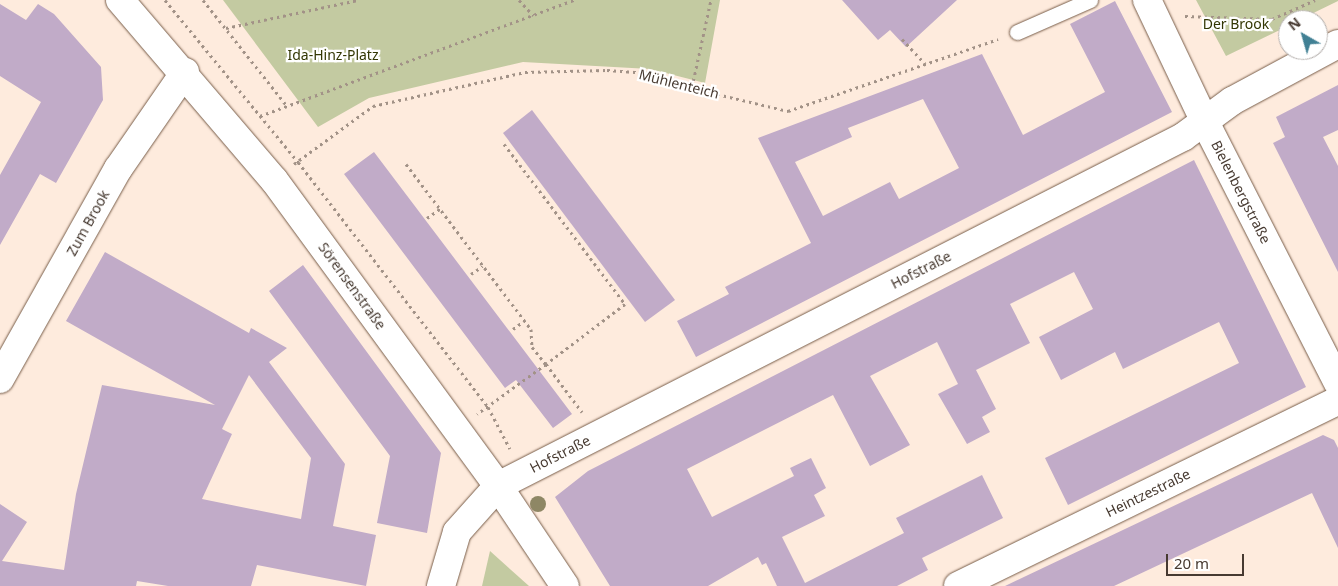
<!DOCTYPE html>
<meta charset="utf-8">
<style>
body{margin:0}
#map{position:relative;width:1338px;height:586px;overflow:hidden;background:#feebdd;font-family:"Noto Sans",sans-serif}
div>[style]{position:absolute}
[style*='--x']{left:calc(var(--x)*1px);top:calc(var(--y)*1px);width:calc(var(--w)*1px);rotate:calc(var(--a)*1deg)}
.green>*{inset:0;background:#c3caa1}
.building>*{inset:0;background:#c1abc8}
.path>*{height:3px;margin-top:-1.5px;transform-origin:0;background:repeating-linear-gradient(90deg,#a29287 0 2.5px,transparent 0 6.5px)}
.roads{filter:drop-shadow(0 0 1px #785d49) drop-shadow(0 0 1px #785d49)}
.service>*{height:15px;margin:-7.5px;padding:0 7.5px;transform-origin:7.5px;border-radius:7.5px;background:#fff}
.minor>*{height:28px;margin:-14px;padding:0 14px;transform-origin:14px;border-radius:14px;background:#fff}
.secondary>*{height:28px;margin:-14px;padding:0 14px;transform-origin:14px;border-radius:14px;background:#fff}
.trees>*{width:16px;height:16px;margin:-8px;border-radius:50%;background:#8e8765}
span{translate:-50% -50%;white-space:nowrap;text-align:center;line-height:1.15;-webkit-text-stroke:4.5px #fff;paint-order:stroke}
.park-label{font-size:14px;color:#323603}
.street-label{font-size:14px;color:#473a31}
.north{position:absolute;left:1278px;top:10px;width:50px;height:50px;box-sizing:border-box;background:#fff;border:1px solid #b5b0ad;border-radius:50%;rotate:322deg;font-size:14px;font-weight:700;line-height:20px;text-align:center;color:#473a31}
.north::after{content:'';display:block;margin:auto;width:18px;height:22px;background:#418094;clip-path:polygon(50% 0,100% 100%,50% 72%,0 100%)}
.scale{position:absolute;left:1166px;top:554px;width:78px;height:22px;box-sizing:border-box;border:2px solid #473a31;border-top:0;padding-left:6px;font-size:15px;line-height:18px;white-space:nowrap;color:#473a31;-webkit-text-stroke:4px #fff;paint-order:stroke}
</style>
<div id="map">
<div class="green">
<div style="clip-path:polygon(223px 0,720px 0,705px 83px,650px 69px,523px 62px,369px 98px,318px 127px)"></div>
<div style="clip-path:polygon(1196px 0,1338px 0,1338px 1px,1299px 20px,1288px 20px,1288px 26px,1226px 56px)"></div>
<div style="clip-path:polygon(490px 551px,529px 586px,482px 586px)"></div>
</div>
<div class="building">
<div style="clip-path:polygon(842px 0,957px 0,906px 47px,890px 30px,878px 40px)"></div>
<div style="clip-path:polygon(evenodd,1115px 1px,1172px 112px,696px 357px,677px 321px,729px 294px,725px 287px,811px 243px,758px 138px,982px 54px,1023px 135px,1105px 92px,1070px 24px,1115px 1px,923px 99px,959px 168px,899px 199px,890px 182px,823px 216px,795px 162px,852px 137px,848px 128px,923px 99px)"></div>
<div style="clip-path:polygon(0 4px,26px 20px,38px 4px,54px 14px,101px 67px,103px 100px,56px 183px,40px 174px,0 245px,0 175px,41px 102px,0 76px)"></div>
<div style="clip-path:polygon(1338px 85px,1338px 130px,1323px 137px,1338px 166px,1338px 272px,1273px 143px,1285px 137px,1276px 117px)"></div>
<div style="clip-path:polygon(532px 110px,675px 300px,645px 322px,503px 133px)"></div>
<div style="clip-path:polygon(374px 152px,572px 414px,553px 428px,516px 380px,505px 388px,344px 174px)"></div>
<div style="clip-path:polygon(1194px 160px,1306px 387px,1068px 505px,1045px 458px,1239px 363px,1219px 322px,1123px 369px,1115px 352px,1061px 380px,1039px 337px,1093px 309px,1074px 272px,1010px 304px,1030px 343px,976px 370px,996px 409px,982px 417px,990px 432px,967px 444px,938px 394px,958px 384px,937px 342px,870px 376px,910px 445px,870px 466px,833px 395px,687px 469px,712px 517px,794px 476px,790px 468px,811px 458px,826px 488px,814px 495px,825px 516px,782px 537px,805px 583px,904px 533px,896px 518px,982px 475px,1003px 518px,922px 558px,928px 570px,897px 586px,777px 586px,766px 563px,762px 565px,758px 557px,708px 586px,610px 586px,555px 497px,588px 471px)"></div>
<div style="clip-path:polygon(evenodd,105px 252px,249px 333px,251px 328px,287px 348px,269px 362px,345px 464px,333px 526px,376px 535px,366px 586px,257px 565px,251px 586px,168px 586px,137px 581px,136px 586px,0 586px,0 504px,27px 522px,2px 561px,64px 570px,76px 494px,102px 385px,215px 405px,66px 321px,105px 252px,249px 375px,311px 458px,301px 519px,202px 499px,232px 434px,222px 429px,249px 375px)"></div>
<div style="clip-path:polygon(303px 265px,441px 453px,427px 533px,377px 523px,390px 456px,269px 291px)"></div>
<div style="clip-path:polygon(1323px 435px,1334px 440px,1338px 448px,1338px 548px,1312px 493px,1114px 586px,1005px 586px)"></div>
</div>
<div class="path">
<div style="--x:165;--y:0;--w:210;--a:50.6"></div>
<div style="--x:298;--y:162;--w:310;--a:52.2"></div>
<div style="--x:488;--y:407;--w:47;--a:62.4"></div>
<div style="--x:203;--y:0;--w:135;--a:51.6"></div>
<div style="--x:519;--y:0;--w:21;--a:47"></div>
<div style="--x:1185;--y:16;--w:87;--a:2"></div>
<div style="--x:1272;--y:19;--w:47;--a:-23.8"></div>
<div style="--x:226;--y:28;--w:135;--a:-12"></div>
<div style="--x:902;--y:39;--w:34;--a:47"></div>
<div style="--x:692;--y:87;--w:89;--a:-77.7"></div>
<div style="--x:260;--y:116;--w:335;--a:-20.3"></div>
<div style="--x:504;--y:144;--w:201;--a:52.9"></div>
<div style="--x:625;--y:304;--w:99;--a:142.8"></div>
<div style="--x:546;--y:364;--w:60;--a:53.1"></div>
<div style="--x:294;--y:164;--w:98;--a:-36.3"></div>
<div style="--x:373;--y:106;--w:156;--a:-12.6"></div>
<div style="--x:525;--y:72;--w:82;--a:-1.4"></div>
<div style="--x:607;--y:70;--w:42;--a:4.1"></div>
<div style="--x:649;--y:73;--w:46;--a:19.2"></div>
<div style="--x:692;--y:88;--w:99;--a:13.5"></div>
<div style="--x:788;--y:111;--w:222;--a:-18.9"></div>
<div style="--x:406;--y:164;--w:207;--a:52.9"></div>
<div style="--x:531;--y:329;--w:18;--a:87"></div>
<div style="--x:532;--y:347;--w:22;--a:51"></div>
<div style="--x:546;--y:364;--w:85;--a:144.1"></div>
<div style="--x:427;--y:218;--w:16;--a:-35"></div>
<div style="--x:471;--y:274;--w:14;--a:-34"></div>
<div style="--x:513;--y:329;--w:14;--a:-36"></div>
</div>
<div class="roads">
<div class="service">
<div style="--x:1017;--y:32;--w:80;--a:-23.7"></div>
</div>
<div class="minor">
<div style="--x:1147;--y:0;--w:133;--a:64.6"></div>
<div style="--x:1204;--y:120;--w:295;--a:63"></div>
<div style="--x:0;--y:379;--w:241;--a:-60.7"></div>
<div style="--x:118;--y:169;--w:118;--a:-55.4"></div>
<div style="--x:441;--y:586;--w:56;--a:-73.5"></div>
<div style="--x:457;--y:532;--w:62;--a:-48.3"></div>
<div style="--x:498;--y:486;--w:769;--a:-27"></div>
<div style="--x:1183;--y:137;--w:61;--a:-36.3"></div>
<div style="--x:1232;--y:101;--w:120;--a:-28.3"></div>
<div style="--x:958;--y:586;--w:423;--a:-26"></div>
</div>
<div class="secondary">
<div style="--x:120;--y:0;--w:237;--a:49.5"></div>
<div style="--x:274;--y:180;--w:379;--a:53.8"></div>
<div style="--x:498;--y:486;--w:120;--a:56.2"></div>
</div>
</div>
<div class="trees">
<div style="left:538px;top:504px"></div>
</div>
<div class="park-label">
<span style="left:1236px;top:24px">Der Brook</span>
<span style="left:333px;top:55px">Ida-Hinz-Platz</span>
</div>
<div class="street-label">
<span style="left:679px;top:84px;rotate:14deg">Mühlenteich</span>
<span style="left:1241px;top:192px;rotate:63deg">Bielenbergstraße</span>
<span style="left:88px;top:223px;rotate:-61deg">Zum Brook</span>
<span style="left:921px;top:270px;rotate:-27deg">Hofstraße</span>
<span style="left:352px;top:286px;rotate:54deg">Sörensenstraße</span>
<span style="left:560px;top:454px;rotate:-27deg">Hofstraße</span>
<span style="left:1148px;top:493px;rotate:-26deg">Heintzestraße</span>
</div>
<div class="north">N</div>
<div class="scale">20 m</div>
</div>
